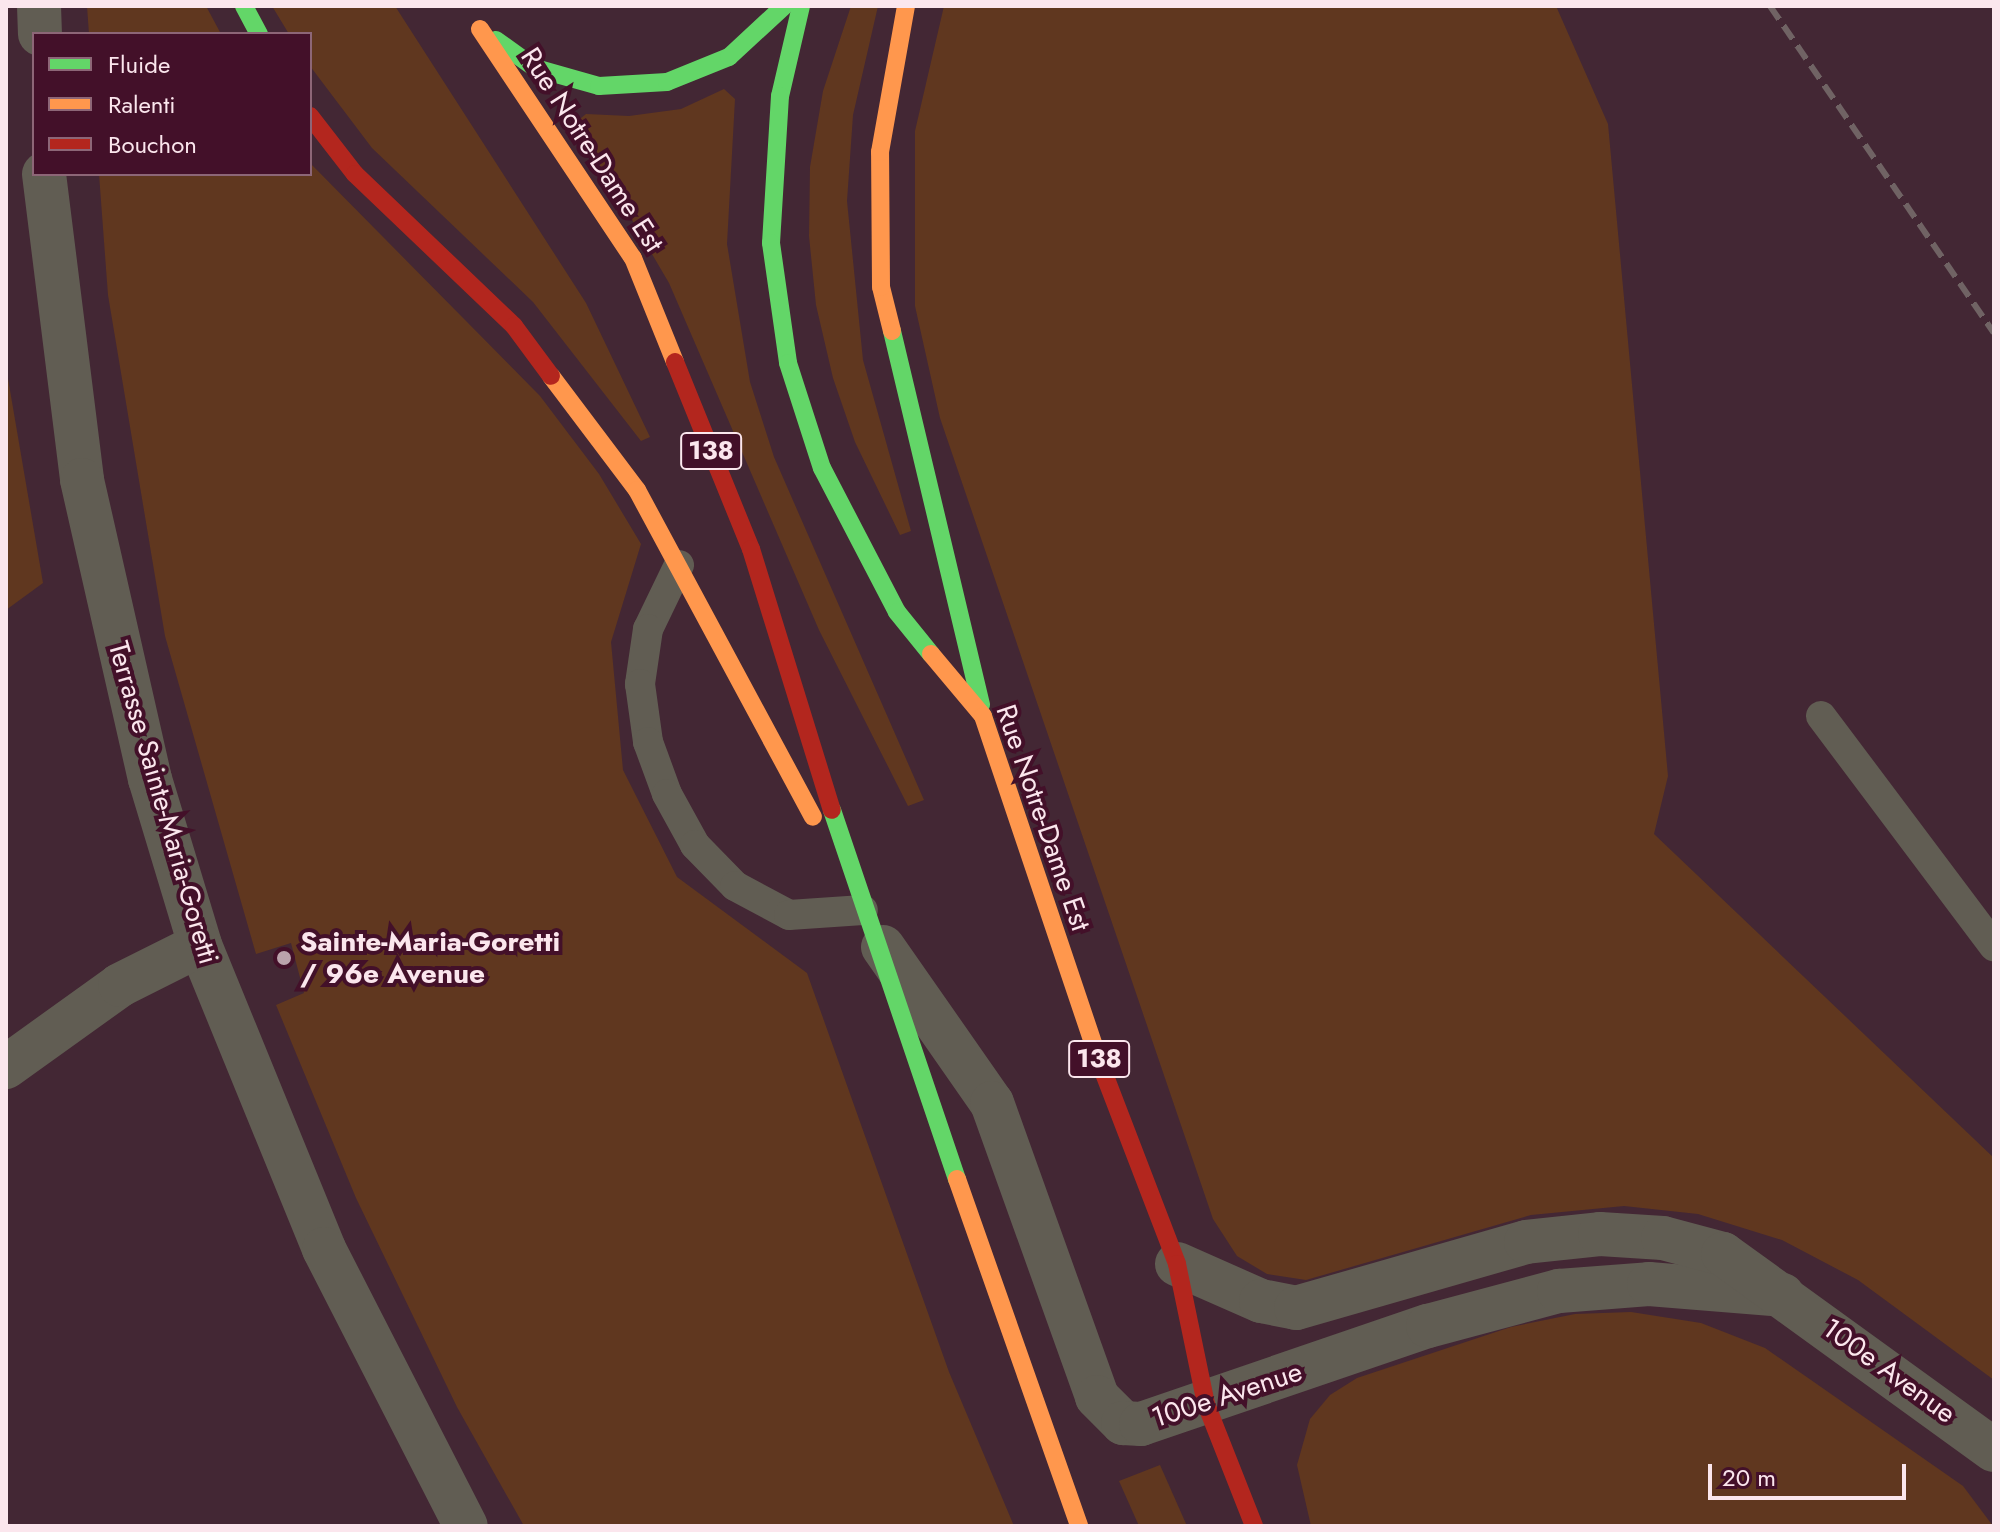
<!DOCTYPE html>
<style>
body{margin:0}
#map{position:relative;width:2000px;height:1532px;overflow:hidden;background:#432734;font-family:Jost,sans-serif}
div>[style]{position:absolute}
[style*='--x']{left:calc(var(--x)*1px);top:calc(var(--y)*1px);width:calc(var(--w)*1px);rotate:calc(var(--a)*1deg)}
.green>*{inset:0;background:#60371f}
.lane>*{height:30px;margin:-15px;padding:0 15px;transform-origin:15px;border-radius:15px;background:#615d53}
.street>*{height:44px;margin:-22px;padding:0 22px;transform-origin:22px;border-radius:22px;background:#615d53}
.fast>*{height:18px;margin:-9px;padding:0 9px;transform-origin:9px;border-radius:9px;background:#63d668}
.slow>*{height:18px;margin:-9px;padding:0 9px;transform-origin:9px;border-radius:9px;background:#ff974d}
.jam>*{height:18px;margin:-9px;padding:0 9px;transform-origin:9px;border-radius:9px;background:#b3261e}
.rail>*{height:6px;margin-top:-3px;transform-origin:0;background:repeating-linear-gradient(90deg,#706364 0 16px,transparent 0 24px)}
.dots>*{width:22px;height:22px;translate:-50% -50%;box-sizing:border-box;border:4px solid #431029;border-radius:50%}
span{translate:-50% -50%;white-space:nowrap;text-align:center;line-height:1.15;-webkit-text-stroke:8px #431029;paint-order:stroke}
.shield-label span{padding:2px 6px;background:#431029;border:2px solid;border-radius:6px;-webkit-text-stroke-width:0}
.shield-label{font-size:26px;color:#fbe6ed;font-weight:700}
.street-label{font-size:28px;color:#fbe6ed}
.poi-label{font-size:28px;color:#fbe6ed;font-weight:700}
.left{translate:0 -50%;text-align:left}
.frame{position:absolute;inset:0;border:8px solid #fbe6ed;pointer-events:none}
.legend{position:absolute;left:32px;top:32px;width:280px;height:144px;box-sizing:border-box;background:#431029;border:2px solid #8d6677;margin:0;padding:10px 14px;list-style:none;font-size:24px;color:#fbe6ed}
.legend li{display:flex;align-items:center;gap:16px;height:40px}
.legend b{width:40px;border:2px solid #8d6677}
.scale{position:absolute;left:1708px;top:1464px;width:198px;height:36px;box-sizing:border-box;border:4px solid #fbe6ed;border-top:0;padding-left:10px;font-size:24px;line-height:28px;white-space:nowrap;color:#fbe6ed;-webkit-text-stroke:6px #431029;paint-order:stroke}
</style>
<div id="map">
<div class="green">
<div style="clip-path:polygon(87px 6px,206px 6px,221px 34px,89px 34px)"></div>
<div style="clip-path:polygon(272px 6px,395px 6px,586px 303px,650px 437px,641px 441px,533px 302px,372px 148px,310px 66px,310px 34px,289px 34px)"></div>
<div style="clip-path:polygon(851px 6px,878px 6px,853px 115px,847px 201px,863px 360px,911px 531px,900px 535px,855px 442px,833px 378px,816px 305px,809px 236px,810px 167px,823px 91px)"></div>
<div style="clip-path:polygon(944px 6px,1556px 6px,1608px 124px,1668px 776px,1654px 834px,1994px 1158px,1994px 1380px,1858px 1280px,1782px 1240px,1698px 1214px,1624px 1206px,1531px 1215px,1306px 1280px,1267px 1274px,1237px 1256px,1213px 1219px,940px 418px,915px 306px,915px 131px)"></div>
<div style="clip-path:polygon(724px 89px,735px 99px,727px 244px,750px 382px,774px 457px,924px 800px,908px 806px,819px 630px,669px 283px,575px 123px,586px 114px,629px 116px,681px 109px)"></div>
<div style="clip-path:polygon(310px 163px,540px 396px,599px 474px,641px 544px,611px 642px,623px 770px,677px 877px,807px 973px,949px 1372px,1014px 1526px,524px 1526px,457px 1407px,356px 1198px,276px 1005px,304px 993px,291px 943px,256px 954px,165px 636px,108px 295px,99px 174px,310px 174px)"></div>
<div style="clip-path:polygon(6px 367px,43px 583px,6px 610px)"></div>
<div style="clip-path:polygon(1631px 1312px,1701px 1323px,1765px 1348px,1963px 1486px,1993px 1526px,1311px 1526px,1297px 1465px,1310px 1419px,1330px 1395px,1357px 1378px,1511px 1327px,1575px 1314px)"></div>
<div style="clip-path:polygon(1160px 1465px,1187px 1526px,1139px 1526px,1119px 1481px)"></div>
</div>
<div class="lane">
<div style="--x:679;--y:565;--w:71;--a:115.8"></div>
<div style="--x:648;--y:629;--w:56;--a:98.3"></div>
<div style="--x:640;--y:684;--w:59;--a:82.1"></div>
<div style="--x:648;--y:742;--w:55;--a:69.9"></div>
<div style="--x:667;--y:794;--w:58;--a:61.2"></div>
<div style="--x:695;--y:845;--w:57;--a:45.7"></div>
<div style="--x:735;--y:886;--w:61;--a:28.2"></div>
<div style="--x:789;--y:915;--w:74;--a:-3.9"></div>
<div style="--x:1821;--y:716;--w:288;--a:53.1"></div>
</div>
<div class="street">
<div style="--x:39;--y:6;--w:28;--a:88"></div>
<div style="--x:44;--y:174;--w:308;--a:82.9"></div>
<div style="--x:82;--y:480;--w:307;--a:77.2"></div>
<div style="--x:150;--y:779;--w:173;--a:73.2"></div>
<div style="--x:200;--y:945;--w:328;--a:67.8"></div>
<div style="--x:324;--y:1249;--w:311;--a:62.9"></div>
<div style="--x:883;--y:947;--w:190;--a:55.1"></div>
<div style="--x:992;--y:1103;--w:312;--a:70.3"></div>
<div style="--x:1097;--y:1397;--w:37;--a:45"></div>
<div style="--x:1123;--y:1423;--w:18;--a:3"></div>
<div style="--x:1141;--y:1424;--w:303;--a:-18.9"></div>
<div style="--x:1428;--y:1326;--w:136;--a:-15"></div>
<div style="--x:1559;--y:1291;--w:90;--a:-4.4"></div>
<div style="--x:1649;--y:1284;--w:134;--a:4.7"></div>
<div style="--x:6;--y:1067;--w:140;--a:-35.7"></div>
<div style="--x:120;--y:985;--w:89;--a:-26.6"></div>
<div style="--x:1177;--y:1264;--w:92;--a:23.8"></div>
<div style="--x:1261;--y:1301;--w:36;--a:11"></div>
<div style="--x:1296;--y:1308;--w:239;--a:-16"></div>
<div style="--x:1526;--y:1242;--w:74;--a:-6.2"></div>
<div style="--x:1600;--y:1234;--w:63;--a:3.6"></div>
<div style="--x:1663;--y:1238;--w:62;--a:14.9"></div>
<div style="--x:1723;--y:1254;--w:334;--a:35.9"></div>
</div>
<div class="fast">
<div style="--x:244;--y:6;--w:32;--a:62"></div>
<div style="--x:801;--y:6;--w:92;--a:103.1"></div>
<div style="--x:780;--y:96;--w:147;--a:93.5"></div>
<div style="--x:771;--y:243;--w:121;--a:81.9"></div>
<div style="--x:788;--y:363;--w:110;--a:72.1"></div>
<div style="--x:822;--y:468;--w:162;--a:62.5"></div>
<div style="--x:897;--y:612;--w:54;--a:51"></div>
<div style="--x:496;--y:40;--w:48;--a:35.7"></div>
<div style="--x:535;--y:68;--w:66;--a:15.7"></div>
<div style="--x:599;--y:86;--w:68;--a:-3.4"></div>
<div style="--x:667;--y:82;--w:67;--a:-22"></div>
<div style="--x:729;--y:57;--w:75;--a:-42.8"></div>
<div style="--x:892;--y:331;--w:384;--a:76.6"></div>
<div style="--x:832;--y:810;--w:390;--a:71.3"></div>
</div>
<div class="slow">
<div style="--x:480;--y:29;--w:275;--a:56.3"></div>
<div style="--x:633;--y:258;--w:112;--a:68"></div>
<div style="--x:892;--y:331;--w:45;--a:-104"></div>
<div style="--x:881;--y:287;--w:135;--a:-90.4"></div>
<div style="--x:880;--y:152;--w:148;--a:-79.9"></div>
<div style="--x:551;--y:376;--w:143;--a:53"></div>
<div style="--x:637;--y:490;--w:371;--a:61.7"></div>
<div style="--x:931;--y:654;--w:81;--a:50"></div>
<div style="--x:983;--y:716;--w:366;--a:71.4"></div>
<div style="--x:957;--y:1179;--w:368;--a:70.6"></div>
</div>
<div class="jam">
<div style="--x:310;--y:116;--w:73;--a:52.2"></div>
<div style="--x:355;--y:174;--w:220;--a:43.7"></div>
<div style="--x:514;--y:326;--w:62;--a:53.5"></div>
<div style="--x:675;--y:362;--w:202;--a:67.9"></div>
<div style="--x:751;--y:549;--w:273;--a:72.8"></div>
<div style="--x:1100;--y:1063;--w:215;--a:69"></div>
<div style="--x:1177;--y:1264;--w:143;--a:78.3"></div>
<div style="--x:1206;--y:1404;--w:131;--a:68.5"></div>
</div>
<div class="rail">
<div style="--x:1770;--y:6;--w:396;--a:55.6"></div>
</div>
<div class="dots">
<div style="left:284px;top:958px;background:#bba3ac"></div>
</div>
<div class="shield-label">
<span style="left:711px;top:451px">138</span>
<span style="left:1099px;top:1059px">138</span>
</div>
<div class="street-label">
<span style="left:592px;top:150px;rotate:57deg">Rue Notre-Dame Est</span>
<span style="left:163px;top:803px;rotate:74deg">Terrasse Sainte-Maria-Goretti</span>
<span style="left:1043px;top:818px;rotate:71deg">Rue Notre-Dame Est</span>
<span style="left:1889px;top:1371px;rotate:36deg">100e Avenue</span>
<span style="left:1227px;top:1395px;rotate:-18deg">100e Avenue</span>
</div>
<div class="poi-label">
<span class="left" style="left:300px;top:958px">Sainte-Maria-Goretti<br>/ 96e Avenue</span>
</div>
<div class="frame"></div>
<ul class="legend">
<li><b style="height:10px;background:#63d668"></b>Fluide</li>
<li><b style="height:10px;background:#ff974d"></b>Ralenti</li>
<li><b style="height:10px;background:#b3261e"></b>Bouchon</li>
</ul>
<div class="scale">20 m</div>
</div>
